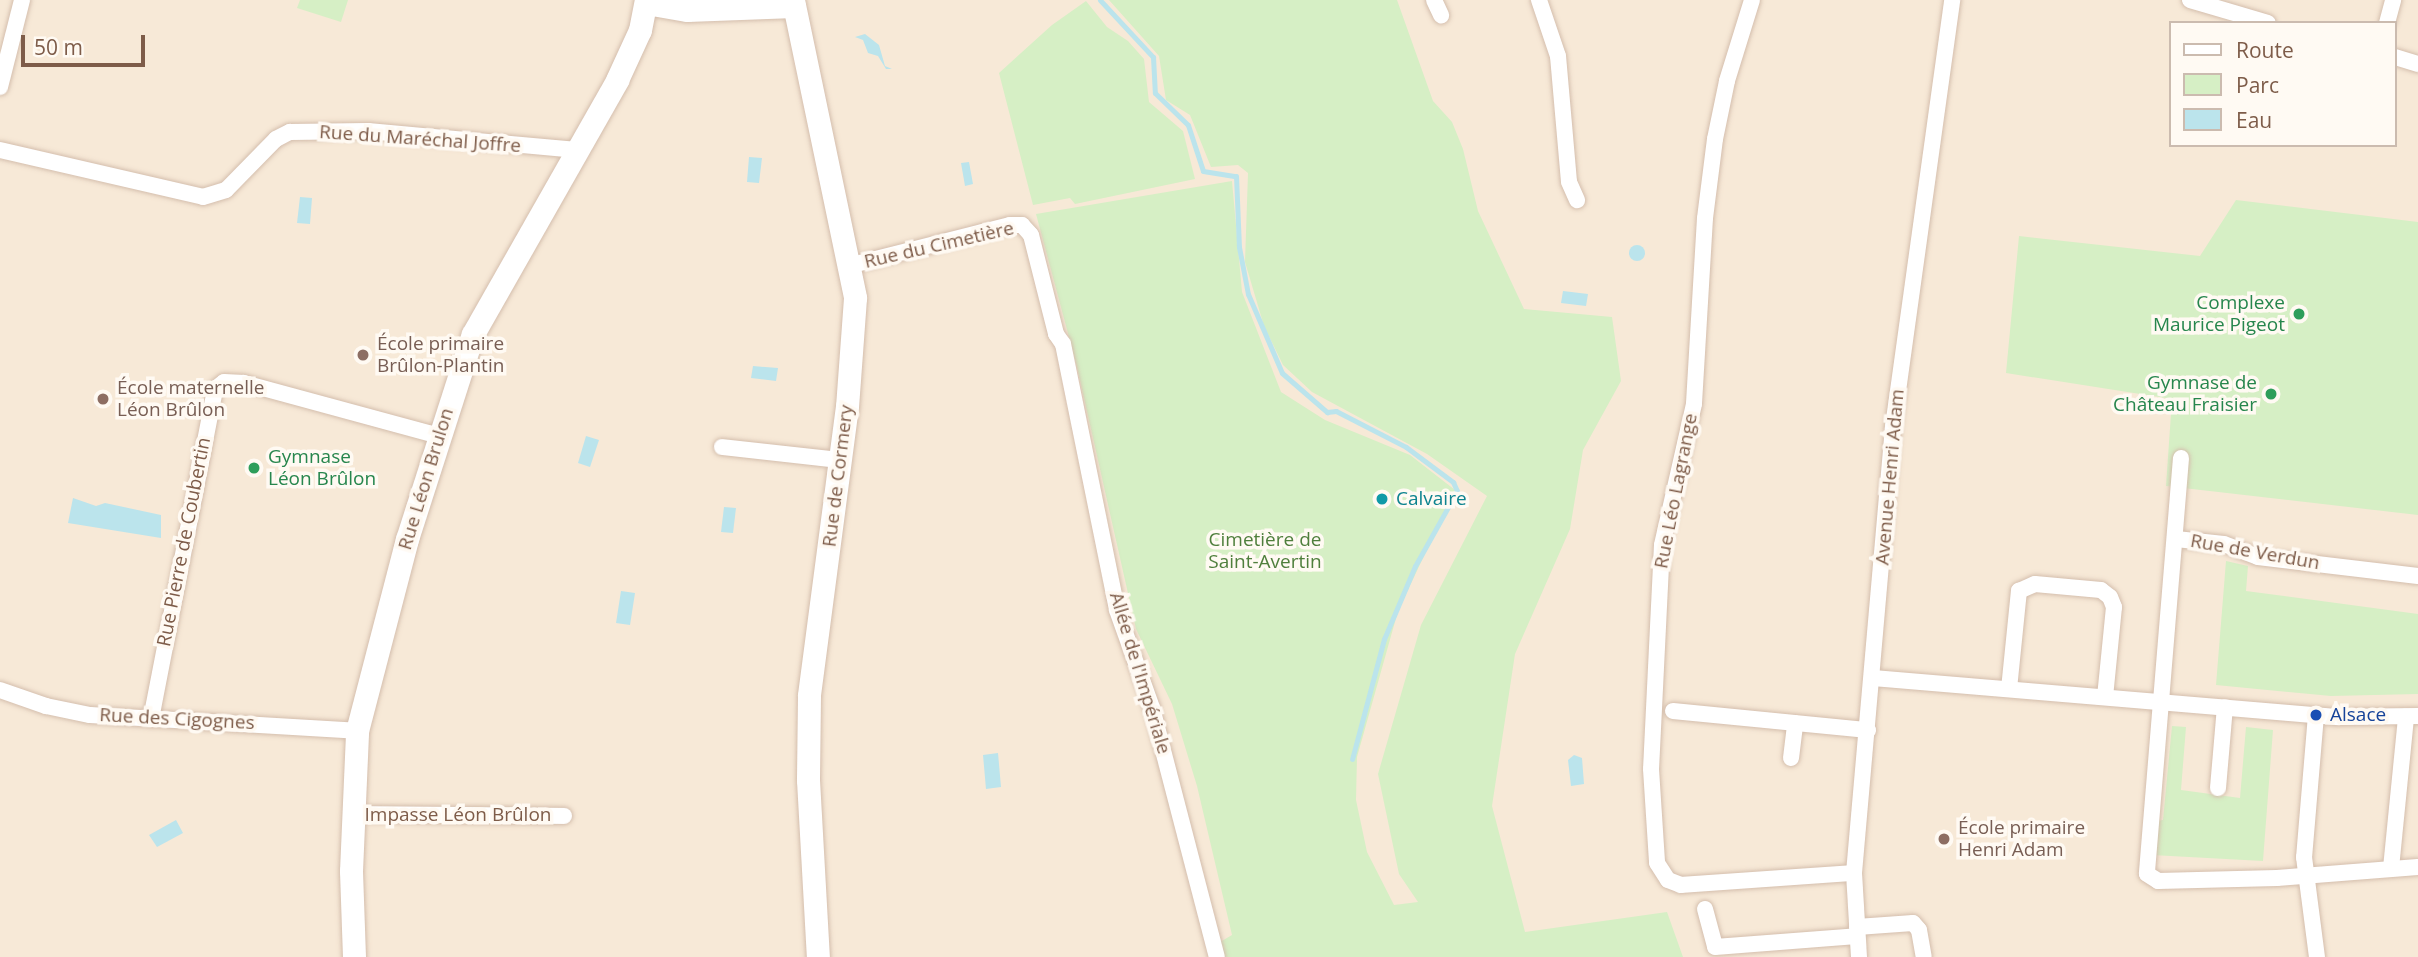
<!DOCTYPE html>
<meta charset="utf-8">
<style>
body{margin:0}
#map{position:relative;width:2418px;height:957px;overflow:hidden;background:#fff7ea;font-family:"Open Sans",sans-serif}
div>[style]{position:absolute}
[style*='--x']{left:calc(var(--x)*1px);top:calc(var(--y)*1px);width:calc(var(--w)*1px);rotate:calc(var(--a)*1deg)}
.residential>*{inset:0;background:#f7e9d7}
.green>*{inset:0;background:#d6efc5}
.water>*{inset:0;background:#bbe4ec}
.round{border-radius:50%}
.stream>*{height:5px;margin:-2.5px;padding:0 2.5px;transform-origin:2.5px;border-radius:2.5px;background:#bbe4ec}
.roads{filter:drop-shadow(0 0 2px #d4bead) drop-shadow(0 0 2px #d4bead)}
.street>*{height:16px;margin:-8px;padding:0 8px;transform-origin:8px;border-radius:8px;background:#fff}
.secondary>*{height:23px;margin:-11.5px;padding:0 11.5px;transform-origin:11.5px;border-radius:11.5px;background:#fff}
.dots>*{width:19px;height:19px;translate:-50% -50%;box-sizing:border-box;border:4px solid #fffaf3;border-radius:50%}
span{translate:-50% -50%;white-space:nowrap;text-align:center;line-height:1.15;-webkit-text-stroke:7px #fffaf3;paint-order:stroke}
.street-label{font-size:19px;color:#7e5c49}
.leisure-label{font-size:19px;color:#27864d}
.right{translate:-100% -50%;text-align:right}
.left{translate:0 -50%;text-align:left}
.education-label{font-size:19px;color:#785e54}
.culture-label{font-size:19px;color:#0d838f}
.park-label{font-size:19px;color:#4f7f3c}
.transit-label{font-size:19px;color:#164399}
.legend{position:absolute;left:2169px;top:21px;width:228px;height:126px;box-sizing:border-box;background:#fffaf3;border:2px solid #cbbbaf;margin:0;padding:9px 12px;list-style:none;font-size:21px;color:#7e5c49}
.legend li{display:flex;align-items:center;gap:14px;height:35px}
.legend b{width:35px;border:2px solid #cbbbaf}
.scale{position:absolute;left:21px;top:35px;width:124px;height:32px;box-sizing:border-box;border:4px solid #7e5c49;border-top:0;padding-left:9px;font-size:21px;line-height:24px;white-space:nowrap;color:#7e5c49;-webkit-text-stroke:5px #fffaf3;paint-order:stroke}
</style>
<div id="map">
<div class="residential">
<div style="clip-path:polygon(evenodd,0 0,2418px 0,2418px 957px,0 957px,0 0,2171px 23px,2395px 23px,2395px 145px,2171px 145px,2171px 23px)"></div>
</div>
<div class="green">
<div style="clip-path:polygon(300px 0,348px 0,341px 22px,297px 8px)"></div>
<div style="clip-path:polygon(1109px 0,1397px 0,1433px 101px,1452px 122px,1463px 149px,1478px 211px,1524px 309px,1612px 317px,1621px 381px,1583px 450px,1570px 529px,1515px 654px,1492px 806px,1525px 932px,1667px 912px,1683px 957px,1224px 957px,1220px 942px,1232px 935px,1197px 786px,1172px 704px,1136px 629px,1077px 367px,1036px 214px,1232px 181px,1242px 292px,1281px 392px,1325px 420px,1410px 455px,1455px 490px,1398px 611px,1357px 757px,1356px 800px,1367px 852px,1394px 905px,1418px 902px,1399px 874px,1378px 774px,1421px 625px,1487px 496px,1427px 454px,1312px 392px,1283px 365px,1264px 326px,1245px 262px,1248px 173px,1238px 165px,1211px 167px,1190px 115px,1166px 100px,1159px 56px)"></div>
<div style="clip-path:polygon(1086px 1px,1107px 27px,1128px 41px,1144px 59px,1149px 102px,1183px 131px,1195px 179px,1075px 204px,1070px 198px,1033px 205px,999px 73px,1052px 25px)"></div>
<div style="clip-path:polygon(2236px 200px,2418px 222px,2418px 515px,2166px 486px,2172px 399px,2006px 373px,2019px 236px,2200px 256px)"></div>
<div style="clip-path:polygon(2226px 561px,2248px 566px,2246px 591px,2418px 614px,2418px 694px,2331px 696px,2216px 685px)"></div>
<div style="clip-path:polygon(2172px 726px,2186px 727px,2181px 790px,2240px 798px,2246px 727px,2273px 730px,2263px 861px,2152px 855px,2155px 821px,2163px 820px)"></div>
</div>
<div class="water">
<div style="clip-path:polygon(865px 34px,879px 45px,885px 66px,892px 69px,886px 69px,878px 56px,868px 53px,863px 40px,855px 37px)"></div>
<div style="clip-path:polygon(749px 157px,762px 158px,759px 183px,747px 182px)"></div>
<div style="clip-path:polygon(969px 162px,973px 184px,965px 186px,961px 163px)"></div>
<div style="clip-path:polygon(300px 197px,312px 198px,310px 224px,297px 223px)"></div>
<div class="round" style="left:1629px;top:245px;width:16px;height:16px"></div>
<div style="clip-path:polygon(1563px 291px,1588px 294px,1586px 306px,1561px 303px)"></div>
<div style="clip-path:polygon(753px 366px,778px 368px,776px 381px,751px 378px)"></div>
<div style="clip-path:polygon(586px 436px,599px 440px,590px 467px,578px 463px)"></div>
<div style="clip-path:polygon(73px 498px,96px 506px,105px 503px,161px 515px,161px 538px,68px 523px)"></div>
<div style="clip-path:polygon(724px 507px,736px 508px,733px 533px,721px 532px)"></div>
<div style="clip-path:polygon(621px 591px,635px 593px,630px 625px,616px 623px)"></div>
<div style="clip-path:polygon(998px 753px,1001px 787px,986px 789px,983px 755px)"></div>
<div style="clip-path:polygon(1574px 755px,1582px 758px,1584px 784px,1571px 786px,1568px 760px)"></div>
<div style="clip-path:polygon(176px 820px,183px 833px,157px 847px,149px 835px)"></div>
</div>
<div class="stream">
<div style="--x:1100;--y:0;--w:78;--a:47.1"></div>
<div style="--x:1153;--y:57;--w:36;--a:87"></div>
<div style="--x:1155;--y:93;--w:46;--a:44.1"></div>
<div style="--x:1188;--y:125;--w:48;--a:71.9"></div>
<div style="--x:1203;--y:171;--w:33;--a:9"></div>
<div style="--x:1236;--y:176;--w:71;--a:87.6"></div>
<div style="--x:1239;--y:247;--w:48;--a:79.2"></div>
<div style="--x:1248;--y:294;--w:86;--a:66.7"></div>
<div style="--x:1282;--y:373;--w:60;--a:40.9"></div>
<div style="--x:1327;--y:412;--w:9;--a:-6"></div>
<div style="--x:1336;--y:411;--w:79;--a:27.2"></div>
<div style="--x:1406;--y:447;--w:59;--a:36.7"></div>
<div style="--x:1453;--y:482;--w:10;--a:66"></div>
<div style="--x:1457;--y:491;--w:86;--a:119.2"></div>
<div style="--x:1415;--y:566;--w:79;--a:113"></div>
<div style="--x:1384;--y:639;--w:124;--a:104.9"></div>
</div>
<div class="roads">
<div class="street">
<div style="--x:1434;--y:0;--w:17;--a:65"></div>
<div style="--x:1539;--y:0;--w:59;--a:71.3"></div>
<div style="--x:1558;--y:56;--w:126;--a:85"></div>
<div style="--x:1569;--y:182;--w:20;--a:66"></div>
<div style="--x:1752;--y:0;--w:85;--a:107.2"></div>
<div style="--x:1727;--y:81;--w:59;--a:101.7"></div>
<div style="--x:1715;--y:139;--w:80;--a:97.2"></div>
<div style="--x:1705;--y:218;--w:186;--a:93.4"></div>
<div style="--x:1694;--y:404;--w:145;--a:102.8"></div>
<div style="--x:1662;--y:545;--w:224;--a:92.8"></div>
<div style="--x:1651;--y:769;--w:94;--a:86.3"></div>
<div style="--x:1657;--y:863;--w:20;--a:57"></div>
<div style="--x:1668;--y:880;--w:14;--a:21"></div>
<div style="--x:1681;--y:885;--w:173;--a:-4"></div>
<div style="--x:2190;--y:0;--w:81;--a:16.4"></div>
<div style="--x:2387;--y:23;--w:24;--a:-75"></div>
<div style="--x:2395;--y:57;--w:24;--a:17"></div>
<div style="--x:0;--y:87;--w:90;--a:-75.8"></div>
<div style="--x:0;--y:150;--w:208;--a:13"></div>
<div style="--x:203;--y:197;--w:24;--a:-17"></div>
<div style="--x:226;--y:190;--w:71;--a:-45.6"></div>
<div style="--x:276;--y:139;--w:16;--a:-27"></div>
<div style="--x:290;--y:132;--w:78;--a:-0.7"></div>
<div style="--x:368;--y:131;--w:210;--a:5.2"></div>
<div style="--x:852;--y:265;--w:163;--a:-14.2"></div>
<div style="--x:1010;--y:225;--w:12;--a:0"></div>
<div style="--x:1022;--y:225;--w:13;--a:48"></div>
<div style="--x:1031;--y:235;--w:102;--a:75.8"></div>
<div style="--x:1056;--y:334;--w:12;--a:55"></div>
<div style="--x:1063;--y:344;--w:271;--a:78.5"></div>
<div style="--x:1117;--y:610;--w:104;--a:70.3"></div>
<div style="--x:1152;--y:708;--w:257;--a:75.4"></div>
<div style="--x:722;--y:447;--w:119;--a:6.3"></div>
<div style="--x:2181;--y:458;--w:417;--a:94.7"></div>
<div style="--x:2147;--y:874;--w:13;--a:32"></div>
<div style="--x:2158;--y:881;--w:119;--a:-1.4"></div>
<div style="--x:2277;--y:878;--w:141;--a:-4.5"></div>
<div style="--x:2176;--y:539;--w:48;--a:5.9"></div>
<div style="--x:2224;--y:544;--w:36;--a:21"></div>
<div style="--x:2258;--y:557;--w:161;--a:6.8"></div>
<div style="--x:1873;--y:678;--w:468;--a:4.8"></div>
<div style="--x:2339;--y:717;--w:79;--a:-0.7"></div>
<div style="--x:2009;--y:689;--w:99;--a:-84.2"></div>
<div style="--x:2019;--y:591;--w:17;--a:-24"></div>
<div style="--x:2035;--y:584;--w:66;--a:5.2"></div>
<div style="--x:2101;--y:590;--w:11;--a:38"></div>
<div style="--x:2110;--y:597;--w:11;--a:68"></div>
<div style="--x:2114;--y:607;--w:90;--a:95.7"></div>
<div style="--x:0;--y:690;--w:49;--a:19.2"></div>
<div style="--x:46;--y:706;--w:45;--a:11.6"></div>
<div style="--x:90;--y:715;--w:267;--a:3.4"></div>
<div style="--x:1673;--y:711;--w:196;--a:5.6"></div>
<div style="--x:2316;--y:715;--w:143;--a:94.8"></div>
<div style="--x:2304;--y:857;--w:101;--a:82.6"></div>
<div style="--x:151;--y:719;--w:336;--a:-79"></div>
<div style="--x:215;--y:389;--w:11;--a:-38"></div>
<div style="--x:224;--y:382;--w:20;--a:3"></div>
<div style="--x:244;--y:383;--w:202;--a:15.2"></div>
<div style="--x:1791;--y:758;--w:35;--a:-83"></div>
<div style="--x:2218;--y:788;--w:81;--a:-85.1"></div>
<div style="--x:352;--y:814;--w:212;--a:0.5"></div>
<div style="--x:2391;--y:868;--w:152;--a:-84.3"></div>
<div style="--x:1705;--y:909;--w:39;--a:75"></div>
<div style="--x:1715;--y:947;--w:142;--a:-4.4"></div>
<div style="--x:1857;--y:927;--w:56;--a:-4.1"></div>
<div style="--x:1913;--y:923;--w:9;--a:49"></div>
<div style="--x:1919;--y:930;--w:27;--a:80"></div>
<div style="--x:1859;--y:957;--w:84;--a:-93.4"></div>
<div style="--x:1854;--y:873;--w:448;--a:-85"></div>
<div style="--x:1893;--y:427;--w:431;--a:-82.1"></div>
</div>
<div class="secondary">
<div style="--x:793;--y:0;--w:304;--a:78.2"></div>
<div style="--x:855;--y:298;--w:108;--a:94.2"></div>
<div style="--x:847;--y:406;--w:292;--a:97.5"></div>
<div style="--x:809;--y:696;--w:84;--a:90.7"></div>
<div style="--x:808;--y:780;--w:177;--a:86.8"></div>
<div style="--x:646;--y:3;--w:42;--a:9.7"></div>
<div style="--x:687;--y:10;--w:107;--a:-2.1"></div>
<div style="--x:354;--y:957;--w:86;--a:-92"></div>
<div style="--x:351;--y:871;--w:140;--a:-87.5"></div>
<div style="--x:357;--y:731;--w:198;--a:-75.4"></div>
<div style="--x:407;--y:539;--w:215;--a:-72.2"></div>
<div style="--x:473;--y:334;--w:292;--a:-60.4"></div>
<div style="--x:617;--y:80;--w:55;--a:-65.3"></div>
<div style="--x:640;--y:30;--w:31;--a:-79"></div>
</div>
</div>
<div class="dots">
<div style="left:2299px;top:314px;background:#2e9e5b"></div>
<div style="left:363px;top:355px;background:#8d6e63"></div>
<div style="left:2271px;top:394px;background:#2e9e5b"></div>
<div style="left:103px;top:399px;background:#8d6e63"></div>
<div style="left:254px;top:468px;background:#2e9e5b"></div>
<div style="left:1382px;top:499px;background:#0f9aa8"></div>
<div style="left:2316px;top:715px;background:#1a4fb4"></div>
<div style="left:1944px;top:839px;background:#8d6e63"></div>
</div>
<div class="street-label">
<span style="left:420px;top:139px;rotate:4deg">Rue du Maréchal Joffre</span>
<span style="left:939px;top:245px;rotate:-13deg">Rue du Cimetière</span>
<span style="left:838px;top:476px;rotate:-83deg">Rue de Cormery</span>
<span style="left:1890px;top:477px;rotate:-85deg">Avenue Henri Adam</span>
<span style="left:426px;top:479px;rotate:-73deg">Rue Léon Brulon</span>
<span style="left:1676px;top:491px;rotate:-79deg">Rue Léo Lagrange</span>
<span style="left:184px;top:542px;rotate:-79deg">Rue Pierre de Coubertin</span>
<span style="left:2255px;top:552px;rotate:10deg">Rue de Verdun</span>
<span style="left:1140px;top:673px;rotate:73deg">Allée de l'Impériale</span>
<span style="left:177px;top:719px;rotate:3deg">Rue des Cigognes</span>
<span style="left:458px;top:815px">Impasse Léon Brûlon</span>
</div>
<div class="leisure-label">
<span class="right" style="left:2285px;top:314px">Complexe<br>Maurice Pigeot</span>
<span class="right" style="left:2257px;top:394px">Gymnase de<br>Château Fraisier</span>
<span class="left" style="left:268px;top:468px">Gymnase<br>Léon Brûlon</span>
</div>
<div class="education-label">
<span class="left" style="left:377px;top:355px">École primaire<br>Brûlon-Plantin</span>
<span class="left" style="left:117px;top:399px">École maternelle<br>Léon Brûlon</span>
<span class="left" style="left:1958px;top:839px">École primaire<br>Henri Adam</span>
</div>
<div class="culture-label">
<span class="left" style="left:1396px;top:499px">Calvaire</span>
</div>
<div class="park-label">
<span style="left:1265px;top:551px">Cimetière de<br>Saint-Avertin</span>
</div>
<div class="transit-label">
<span class="left" style="left:2330px;top:715px">Alsace</span>
</div>
<ul class="legend">
<li><b style="height:9px;background:#fff"></b>Route</li>
<li><b style="height:19px;background:#d6efc5"></b>Parc</li>
<li><b style="height:19px;background:#bbe4ec"></b>Eau</li>
</ul>
<div class="scale">50 m</div>
</div>
